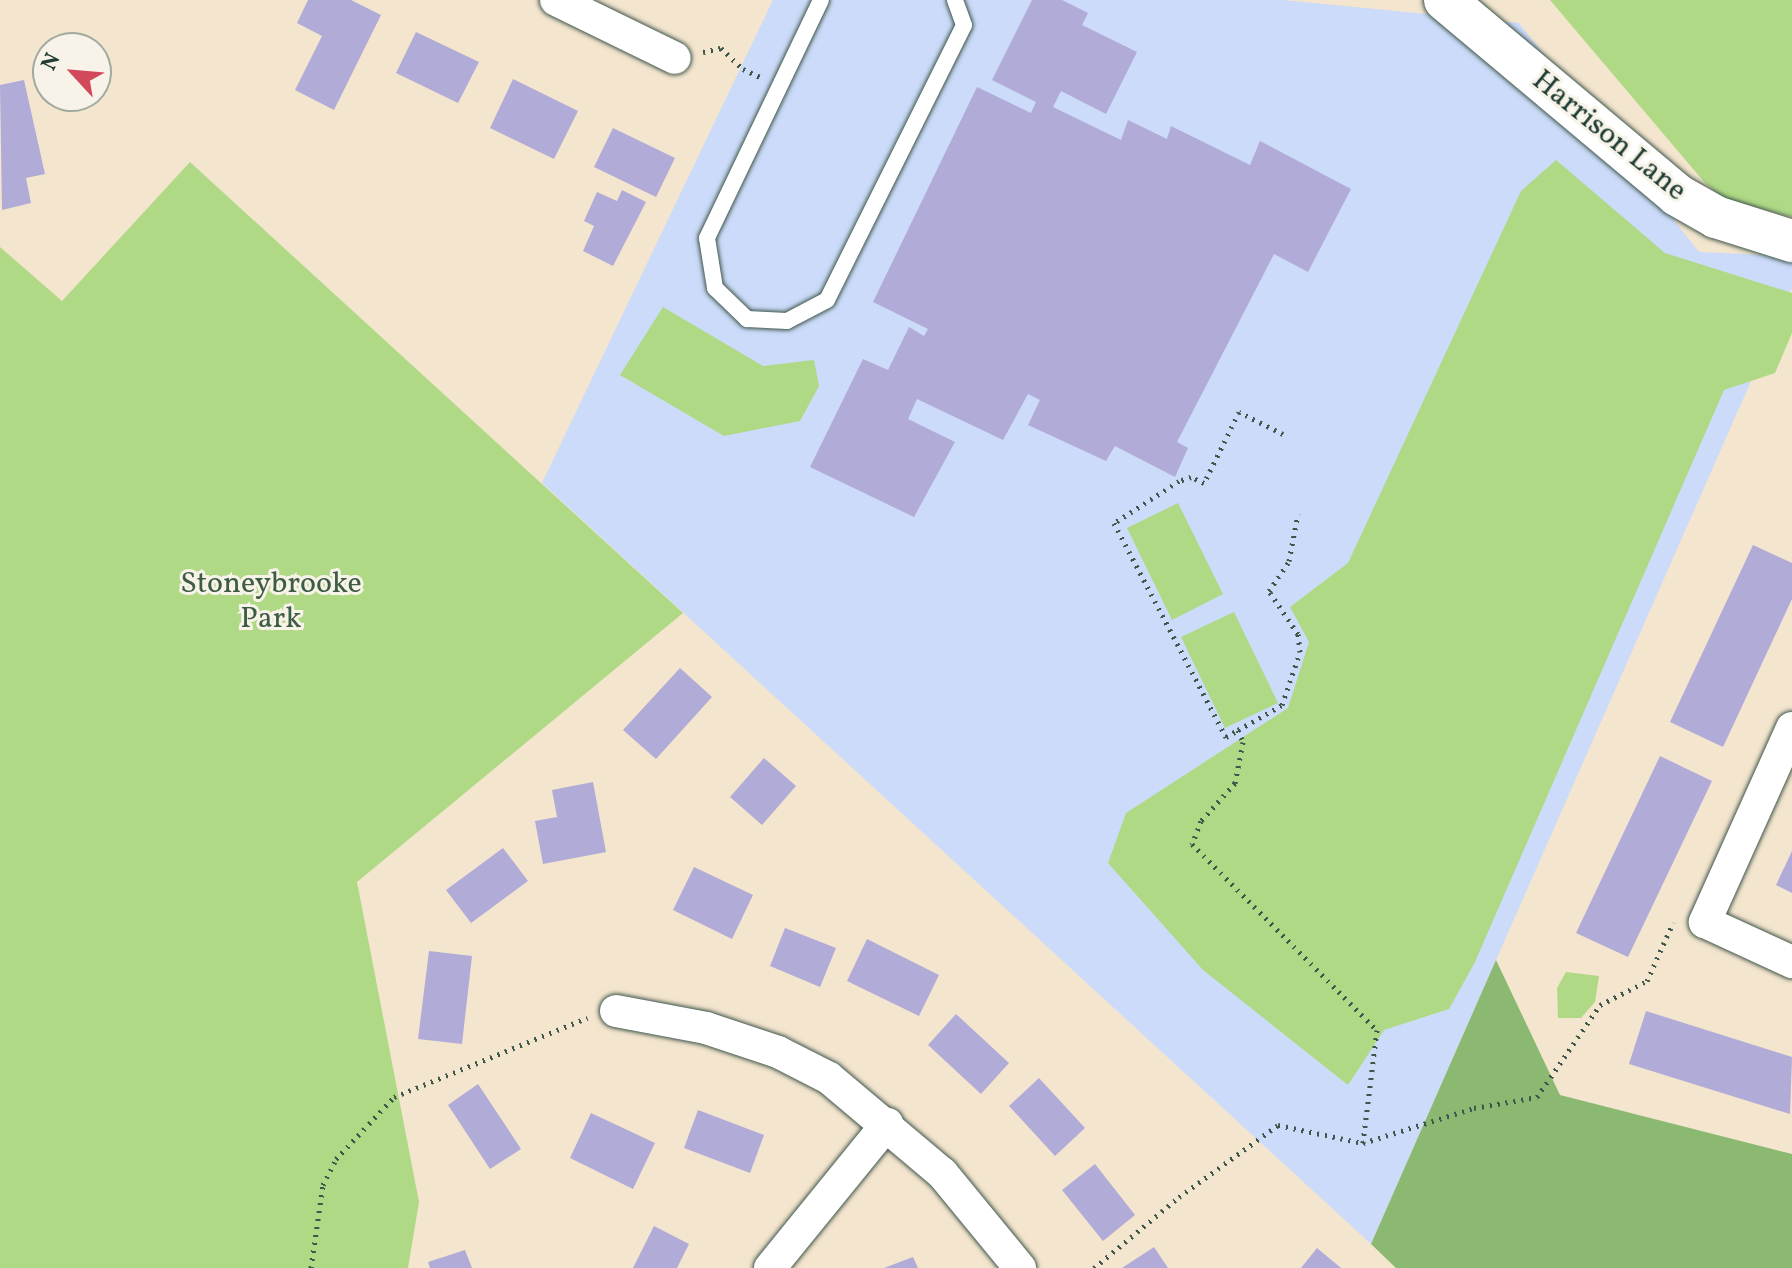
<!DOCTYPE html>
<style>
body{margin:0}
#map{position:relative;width:1792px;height:1268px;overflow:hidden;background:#f4e5ce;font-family:Vollkorn,serif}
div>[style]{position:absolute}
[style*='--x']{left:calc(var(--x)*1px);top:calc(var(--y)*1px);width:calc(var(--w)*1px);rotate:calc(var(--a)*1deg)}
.built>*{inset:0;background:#cbdbf9}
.green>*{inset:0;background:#afd985}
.forest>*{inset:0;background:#8bb972}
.building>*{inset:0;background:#b1abd8}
.path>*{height:5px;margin-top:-2.5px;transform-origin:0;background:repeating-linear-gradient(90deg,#3f564b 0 2px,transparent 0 8px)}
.roads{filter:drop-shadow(0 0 2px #3f564b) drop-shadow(0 0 2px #3f564b)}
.service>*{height:16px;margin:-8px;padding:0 8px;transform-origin:8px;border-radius:8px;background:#fff}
.minor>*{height:32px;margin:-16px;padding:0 16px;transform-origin:16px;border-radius:16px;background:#fff}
.tertiary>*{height:42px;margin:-21px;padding:0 21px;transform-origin:21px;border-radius:21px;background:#fff}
span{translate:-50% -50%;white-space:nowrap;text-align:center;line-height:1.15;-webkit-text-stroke:6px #f7f3e8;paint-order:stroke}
.street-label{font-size:30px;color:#1f3d34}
.park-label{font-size:30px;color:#3c5c44}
.north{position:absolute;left:32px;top:32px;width:80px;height:80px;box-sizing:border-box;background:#f7f3e8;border:2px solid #a1aaa0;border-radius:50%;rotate:296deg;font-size:22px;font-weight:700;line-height:32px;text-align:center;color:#1f3d34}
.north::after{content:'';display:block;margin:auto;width:28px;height:36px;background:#d1495b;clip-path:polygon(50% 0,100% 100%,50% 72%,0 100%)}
</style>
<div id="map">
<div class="built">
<div style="clip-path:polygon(773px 0,1283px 0,1519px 23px,1699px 252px,1792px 256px,1792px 288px,1371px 1244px,542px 483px)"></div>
</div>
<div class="green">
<div style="clip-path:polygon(1550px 0,1792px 0,1792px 217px,1725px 199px,1705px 183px)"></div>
<div style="clip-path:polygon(1556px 160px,1665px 253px,1792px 293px,1792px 333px,1775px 373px,1724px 390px,1475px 962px,1449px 1009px,1384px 1030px,1348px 1085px,1203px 970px,1108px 863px,1126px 813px,1288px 708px,1309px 642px,1290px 607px,1348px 563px,1521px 191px)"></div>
<div style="clip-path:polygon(190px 162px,683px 613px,357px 882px,419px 1202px,408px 1268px,0 1268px,0 247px,62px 301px)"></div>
<div style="clip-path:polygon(663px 307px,763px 366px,814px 360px,819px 386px,800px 421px,724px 436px,620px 375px)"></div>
<div style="clip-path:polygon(1178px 503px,1223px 594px,1172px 620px,1127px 528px)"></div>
<div style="clip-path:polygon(1234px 612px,1278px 703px,1225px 728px,1181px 637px)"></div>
<div style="clip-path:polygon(1566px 972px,1599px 976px,1595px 1002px,1581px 1018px,1558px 1018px,1557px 988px)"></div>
</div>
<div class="forest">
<div style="clip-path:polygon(1496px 960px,1560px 1095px,1792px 1154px,1792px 1268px,1396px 1268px,1371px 1244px)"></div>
</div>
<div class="building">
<div style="clip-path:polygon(308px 0,351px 0,381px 15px,334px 110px,295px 90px,322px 36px,297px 23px)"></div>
<div style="clip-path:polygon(1032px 0,1062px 0,1088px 13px,1082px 25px,1137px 52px,1106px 114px,1061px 91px,1053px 107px,1121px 140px,1128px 120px,1167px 139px,1171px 126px,1250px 165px,1260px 141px,1351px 189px,1308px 272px,1274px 254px,1177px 442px,1188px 448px,1175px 477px,1115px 446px,1106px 461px,1028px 425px,1040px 400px,1028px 394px,1003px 440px,917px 399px,908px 419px,955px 442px,914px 517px,810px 467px,863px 359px,888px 370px,909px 327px,924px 336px,928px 329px,873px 302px,977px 87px,1031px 113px,1036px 102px,992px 80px)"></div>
<div style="clip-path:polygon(416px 32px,479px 62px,458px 103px,396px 73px)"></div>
<div style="clip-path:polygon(513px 79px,578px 111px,554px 159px,490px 128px)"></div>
<div style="clip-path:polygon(24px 80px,45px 174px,26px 178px,31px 203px,2px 210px,0 85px)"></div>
<div style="clip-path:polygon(613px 128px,675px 158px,656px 197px,594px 167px)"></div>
<div style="clip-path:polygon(622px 190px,646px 202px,613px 266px,583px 251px,594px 226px,584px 221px,597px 192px,617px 201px)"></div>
<div style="clip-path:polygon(1753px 545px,1792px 563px,1792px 599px,1723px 747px,1670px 722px)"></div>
<div style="clip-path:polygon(680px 668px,712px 697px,656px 759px,623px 730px)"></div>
<div style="clip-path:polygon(1660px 756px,1712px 781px,1628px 957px,1576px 933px)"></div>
<div style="clip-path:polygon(764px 758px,796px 786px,762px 825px,730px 797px)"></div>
<div style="clip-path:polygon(593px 782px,606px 852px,543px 864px,535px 821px,557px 817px,552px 790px)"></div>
<div style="clip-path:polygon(503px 848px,528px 881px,471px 923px,446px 890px)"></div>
<div style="clip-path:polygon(1792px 851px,1792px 893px,1776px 885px)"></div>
<div style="clip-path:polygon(694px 867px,753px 895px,732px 939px,673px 910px)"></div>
<div style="clip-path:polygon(785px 928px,836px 948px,820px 987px,770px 966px)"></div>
<div style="clip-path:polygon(867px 939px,939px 975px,919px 1016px,847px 981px)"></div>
<div style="clip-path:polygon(429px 951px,472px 956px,462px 1044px,418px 1039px)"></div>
<div style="clip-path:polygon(1646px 1011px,1792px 1057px,1790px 1114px,1629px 1064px)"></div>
<div style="clip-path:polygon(956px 1014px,1009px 1063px,981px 1094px,928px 1045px)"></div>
<div style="clip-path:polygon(1039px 1078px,1085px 1128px,1055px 1156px,1009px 1106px)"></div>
<div style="clip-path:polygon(478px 1084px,521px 1149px,490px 1169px,448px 1105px)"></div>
<div style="clip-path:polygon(698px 1110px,764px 1135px,750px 1173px,684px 1148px)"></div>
<div style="clip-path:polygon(591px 1113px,655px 1143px,633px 1189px,570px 1158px)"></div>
<div style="clip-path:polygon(1095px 1164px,1135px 1215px,1103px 1241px,1062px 1190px)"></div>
<div style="clip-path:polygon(654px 1226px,689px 1244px,677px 1268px,633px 1268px)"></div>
<div style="clip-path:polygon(1154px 1247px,1168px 1268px,1122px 1268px)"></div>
<div style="clip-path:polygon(1317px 1248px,1341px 1268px,1301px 1268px)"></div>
<div style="clip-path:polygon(465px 1250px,472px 1268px,430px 1268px,428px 1262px)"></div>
<div style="clip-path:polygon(913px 1257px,918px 1268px,884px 1268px)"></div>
</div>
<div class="path">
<div style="--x:703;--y:52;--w:18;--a:-13"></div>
<div style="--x:721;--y:48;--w:30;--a:44"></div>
<div style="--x:743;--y:69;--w:21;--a:25"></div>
<div style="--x:1283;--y:434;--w:49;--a:-153.4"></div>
<div style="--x:1239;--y:412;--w:79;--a:116.2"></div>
<div style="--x:1204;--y:483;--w:14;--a:-155"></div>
<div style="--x:1191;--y:477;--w:13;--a:162"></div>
<div style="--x:1179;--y:481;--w:77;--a:147.1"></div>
<div style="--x:1114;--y:523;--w:242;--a:62.4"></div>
<div style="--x:1226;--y:737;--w:14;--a:-30"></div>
<div style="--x:1238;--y:730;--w:13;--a:67"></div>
<div style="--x:1243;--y:742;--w:42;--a:101"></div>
<div style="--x:1235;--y:783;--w:51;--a:131.8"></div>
<div style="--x:1201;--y:821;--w:25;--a:111"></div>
<div style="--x:1192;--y:844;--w:262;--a:45.2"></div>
<div style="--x:1377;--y:1030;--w:114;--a:97.1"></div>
<div style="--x:1238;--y:730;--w:51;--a:-29.6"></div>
<div style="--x:1282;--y:705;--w:56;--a:-71.2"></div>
<div style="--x:1300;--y:652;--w:18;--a:-96"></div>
<div style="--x:1298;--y:634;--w:52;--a:-124"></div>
<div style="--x:1269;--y:591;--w:36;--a:-56"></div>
<div style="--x:1289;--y:561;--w:48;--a:-79.2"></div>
<div style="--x:311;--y:1268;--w:84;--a:-81.8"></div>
<div style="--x:323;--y:1185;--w:29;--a:-63"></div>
<div style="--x:336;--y:1159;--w:85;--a:-46.9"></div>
<div style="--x:394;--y:1097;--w:209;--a:-22.3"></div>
<div style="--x:1094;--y:1268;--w:111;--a:-39.9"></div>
<div style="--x:1179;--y:1197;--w:122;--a:-36"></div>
<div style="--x:1278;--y:1125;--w:87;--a:12"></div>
<div style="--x:1363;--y:1143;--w:116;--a:-17.5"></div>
<div style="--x:1474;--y:1108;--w:64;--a:-9.9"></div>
<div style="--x:1537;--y:1097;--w:112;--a:-55.6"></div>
<div style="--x:1600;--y:1005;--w:53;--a:-27.1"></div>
<div style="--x:1647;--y:981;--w:64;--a:-65.9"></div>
</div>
<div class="roads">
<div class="service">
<div style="--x:821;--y:0;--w:264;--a:115.6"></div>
<div style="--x:707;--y:238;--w:51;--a:80.9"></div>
<div style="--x:715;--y:288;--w:45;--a:44.1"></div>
<div style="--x:747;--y:319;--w:40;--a:2.9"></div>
<div style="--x:787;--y:321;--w:45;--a:-27.7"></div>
<div style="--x:827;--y:300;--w:307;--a:-63.5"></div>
<div style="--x:964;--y:25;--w:27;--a:-110"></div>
</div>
<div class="minor">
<div style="--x:556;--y:0;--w:132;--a:26"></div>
<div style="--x:1792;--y:728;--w:213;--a:114.2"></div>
<div style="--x:1705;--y:922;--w:96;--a:24.7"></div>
<div style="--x:616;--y:1011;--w:92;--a:10.7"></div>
<div style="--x:706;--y:1028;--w:76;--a:18.4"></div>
<div style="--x:778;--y:1052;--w:57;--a:27"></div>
<div style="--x:829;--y:1078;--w:148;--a:40.1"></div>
<div style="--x:942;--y:1173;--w:123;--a:50.6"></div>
<div style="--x:770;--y:1268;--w:186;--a:-50.9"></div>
</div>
<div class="tertiary">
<div style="--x:1445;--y:0;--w:303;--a:40"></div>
<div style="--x:1677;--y:195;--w:45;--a:29.4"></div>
<div style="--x:1716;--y:217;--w:80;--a:17.5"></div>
</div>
</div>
<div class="street-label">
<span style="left:1609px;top:136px;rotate:39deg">Harrison Lane</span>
</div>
<div class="park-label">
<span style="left:271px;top:601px">Stoneybrooke<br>Park</span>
</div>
<div class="north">N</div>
</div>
